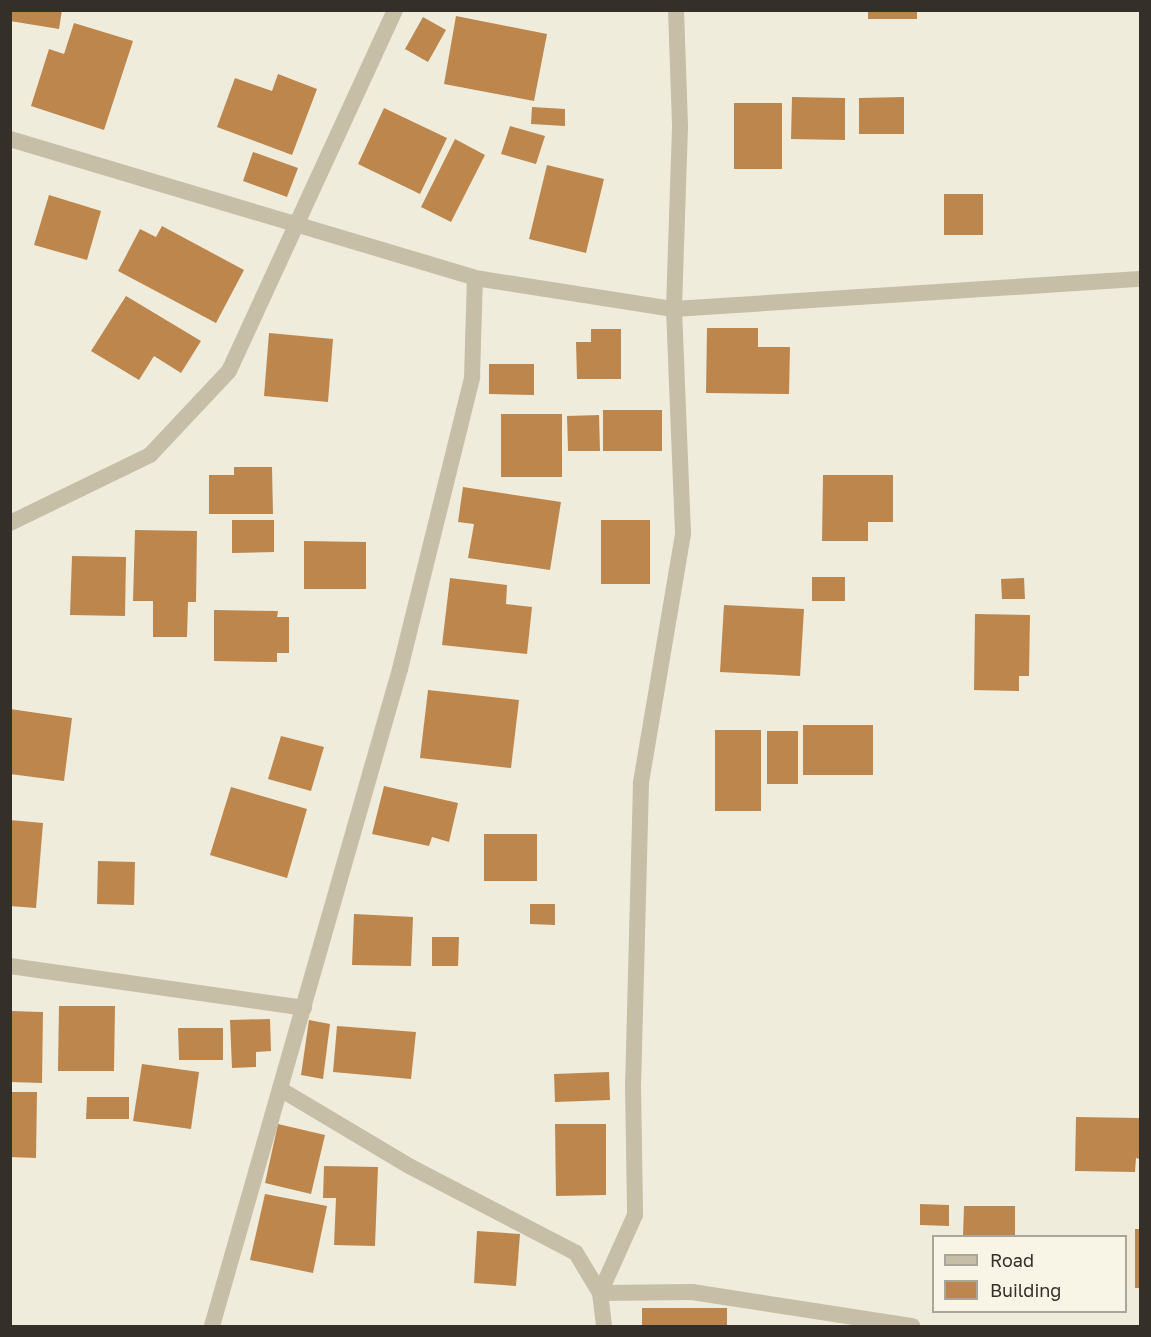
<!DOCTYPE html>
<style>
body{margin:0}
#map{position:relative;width:1151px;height:1337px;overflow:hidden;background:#f0ecdb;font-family:"Golos Text",sans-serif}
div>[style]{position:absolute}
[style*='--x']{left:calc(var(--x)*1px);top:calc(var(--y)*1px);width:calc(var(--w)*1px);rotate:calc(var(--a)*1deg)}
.building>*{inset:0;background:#bd864c}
.minor>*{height:16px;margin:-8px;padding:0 8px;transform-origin:8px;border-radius:8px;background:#c7bea8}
span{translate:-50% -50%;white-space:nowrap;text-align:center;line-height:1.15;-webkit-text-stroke:6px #f8f5e7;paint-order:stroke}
.frame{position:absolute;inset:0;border:12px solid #342f28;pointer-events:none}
.legend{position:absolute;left:932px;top:1235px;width:195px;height:78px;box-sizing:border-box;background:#f8f5e7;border:2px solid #aaa69b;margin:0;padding:8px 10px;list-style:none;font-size:18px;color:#342f28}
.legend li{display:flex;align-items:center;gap:12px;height:30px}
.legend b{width:30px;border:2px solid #aaa69b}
</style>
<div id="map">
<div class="building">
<div style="clip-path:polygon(10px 10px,62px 10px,59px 29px,10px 21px)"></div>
<div style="clip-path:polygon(868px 10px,917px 10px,917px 19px,868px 19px)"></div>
<div style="clip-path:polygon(456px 16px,547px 34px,534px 101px,444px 84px)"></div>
<div style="clip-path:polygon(423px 17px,446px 30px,428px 62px,405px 49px)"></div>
<div style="clip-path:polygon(74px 23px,133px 41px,104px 130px,31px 106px,49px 49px,64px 54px)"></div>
<div style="clip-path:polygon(278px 74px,317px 89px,292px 155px,217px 127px,235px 78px,272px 91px)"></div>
<div style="clip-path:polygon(792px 97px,845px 98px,845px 140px,791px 139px)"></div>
<div style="clip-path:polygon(904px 97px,904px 134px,859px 134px,859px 98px)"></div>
<div style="clip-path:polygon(734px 103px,782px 103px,782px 169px,734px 169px)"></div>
<div style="clip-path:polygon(532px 107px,565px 109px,565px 126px,531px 124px)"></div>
<div style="clip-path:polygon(384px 108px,447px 138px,420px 194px,358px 164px)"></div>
<div style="clip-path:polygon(510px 126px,545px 136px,536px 164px,501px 154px)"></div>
<div style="clip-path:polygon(455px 139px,485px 155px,451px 222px,421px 207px)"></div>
<div style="clip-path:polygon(253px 152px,298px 168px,287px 197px,243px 181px)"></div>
<div style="clip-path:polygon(547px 165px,604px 179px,586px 253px,529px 239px)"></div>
<div style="clip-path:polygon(944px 194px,983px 194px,983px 235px,944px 235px)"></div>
<div style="clip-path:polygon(49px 195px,101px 211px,87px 260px,34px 245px)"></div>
<div style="clip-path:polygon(162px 226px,244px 270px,216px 323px,118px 271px,140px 229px,156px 237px)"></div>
<div style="clip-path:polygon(126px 296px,201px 341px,181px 373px,154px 356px,139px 380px,91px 351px)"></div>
<div style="clip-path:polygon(707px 328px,758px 328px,758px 347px,790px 347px,789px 394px,706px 393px)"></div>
<div style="clip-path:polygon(591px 329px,621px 329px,621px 379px,577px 379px,576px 342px,591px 342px)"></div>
<div style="clip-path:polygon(269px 333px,333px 339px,328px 402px,264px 396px)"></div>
<div style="clip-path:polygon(489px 364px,534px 364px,534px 395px,489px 394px)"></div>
<div style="clip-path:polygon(603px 410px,662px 410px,662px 451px,603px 451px)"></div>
<div style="clip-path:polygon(501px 414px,562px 414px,562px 477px,501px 477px)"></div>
<div style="clip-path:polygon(599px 415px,600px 451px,568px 451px,567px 416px)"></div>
<div style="clip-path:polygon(234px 467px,272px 467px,273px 514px,209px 514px,209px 475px,234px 475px)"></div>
<div style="clip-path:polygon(823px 475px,893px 475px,893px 522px,868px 522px,868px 541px,822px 541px)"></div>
<div style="clip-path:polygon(463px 487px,561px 502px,550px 570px,468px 558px,474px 524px,458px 522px)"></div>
<div style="clip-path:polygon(232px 520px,274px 520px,274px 552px,232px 553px)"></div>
<div style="clip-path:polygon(601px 520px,650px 520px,650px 584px,601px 584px)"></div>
<div style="clip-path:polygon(135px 530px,197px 531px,196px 602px,188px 602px,187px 637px,153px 637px,153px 601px,133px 601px)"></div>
<div style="clip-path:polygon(304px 541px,366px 542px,366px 589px,304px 589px)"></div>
<div style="clip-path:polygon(72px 556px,126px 557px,125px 616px,70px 615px)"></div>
<div style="clip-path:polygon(812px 577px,845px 577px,845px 601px,812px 601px)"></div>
<div style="clip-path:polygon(450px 578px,507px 585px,506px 604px,532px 607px,527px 654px,442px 645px)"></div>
<div style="clip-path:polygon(1024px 578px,1025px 599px,1002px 599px,1001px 579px)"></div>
<div style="clip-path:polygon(724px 605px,804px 609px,800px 676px,720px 672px)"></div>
<div style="clip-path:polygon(214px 610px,278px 611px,277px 617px,289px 617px,289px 653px,277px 653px,277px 662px,214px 661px)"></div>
<div style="clip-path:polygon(975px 614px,1030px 615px,1029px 676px,1019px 676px,1019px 691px,974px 690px)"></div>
<div style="clip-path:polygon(428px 690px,519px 700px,511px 768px,420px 758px)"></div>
<div style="clip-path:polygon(10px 709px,72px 718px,64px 781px,10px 774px)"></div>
<div style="clip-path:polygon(803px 725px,873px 725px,873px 775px,803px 775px)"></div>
<div style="clip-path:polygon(715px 730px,761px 730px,761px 811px,715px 811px)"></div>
<div style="clip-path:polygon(767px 731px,798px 731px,798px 784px,767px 784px)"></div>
<div style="clip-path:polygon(281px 736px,324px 747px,311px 791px,268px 779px)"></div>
<div style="clip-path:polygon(384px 786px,458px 803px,449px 842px,432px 837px,429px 846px,372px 834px)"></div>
<div style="clip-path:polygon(231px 787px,307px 809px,287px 878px,210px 855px)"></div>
<div style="clip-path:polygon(10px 820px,43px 823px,36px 908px,10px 906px)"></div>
<div style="clip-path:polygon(484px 834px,537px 834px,537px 881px,484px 881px)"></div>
<div style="clip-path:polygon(98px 861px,135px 862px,134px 905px,97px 904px)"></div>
<div style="clip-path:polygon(530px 904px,555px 904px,555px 925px,530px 924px)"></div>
<div style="clip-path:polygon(354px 914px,413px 917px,411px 966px,352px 965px)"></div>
<div style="clip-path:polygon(432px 937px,459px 937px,458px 966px,432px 966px)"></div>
<div style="clip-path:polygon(59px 1006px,115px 1006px,114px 1071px,58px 1071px)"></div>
<div style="clip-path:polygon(10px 1011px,43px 1012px,42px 1083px,10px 1082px)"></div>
<div style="clip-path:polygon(270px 1019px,271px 1051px,256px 1052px,256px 1067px,232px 1068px,230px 1020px)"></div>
<div style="clip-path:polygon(309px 1020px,330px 1024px,323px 1079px,301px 1075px)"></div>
<div style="clip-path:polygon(337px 1026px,416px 1032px,411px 1079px,333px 1072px)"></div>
<div style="clip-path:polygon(178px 1028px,223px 1028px,223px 1060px,179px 1060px)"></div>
<div style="clip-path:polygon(142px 1064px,199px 1072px,191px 1129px,133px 1121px)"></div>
<div style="clip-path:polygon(609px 1072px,610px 1100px,555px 1102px,554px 1074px)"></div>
<div style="clip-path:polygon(10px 1092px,37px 1092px,36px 1158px,10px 1157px)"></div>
<div style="clip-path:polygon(87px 1097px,129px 1097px,129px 1119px,86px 1119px)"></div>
<div style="clip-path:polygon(1076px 1117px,1140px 1118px,1140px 1159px,1136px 1158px,1135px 1172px,1075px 1171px)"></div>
<div style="clip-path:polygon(278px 1124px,325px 1135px,311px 1194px,265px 1183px)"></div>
<div style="clip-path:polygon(555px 1124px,606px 1124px,606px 1195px,556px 1196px)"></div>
<div style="clip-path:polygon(324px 1166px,378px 1167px,375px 1246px,334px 1245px,336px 1198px,323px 1198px)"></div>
<div style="clip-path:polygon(265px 1194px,327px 1206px,313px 1273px,250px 1260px)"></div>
<div style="clip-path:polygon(920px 1204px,949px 1205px,949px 1226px,920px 1225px)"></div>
<div style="clip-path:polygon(964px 1206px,1015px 1206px,1015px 1236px,963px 1236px)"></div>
<div style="clip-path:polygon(1135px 1229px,1140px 1229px,1140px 1288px,1135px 1288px)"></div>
<div style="clip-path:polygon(477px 1231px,520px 1234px,516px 1286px,474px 1283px)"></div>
<div style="clip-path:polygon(642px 1308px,727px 1308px,727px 1326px,642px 1326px)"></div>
</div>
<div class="minor">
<div style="--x:676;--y:10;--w:117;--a:88"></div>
<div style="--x:680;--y:127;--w:182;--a:91.9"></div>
<div style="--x:674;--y:309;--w:225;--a:87.7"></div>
<div style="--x:683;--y:534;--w:253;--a:99.6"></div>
<div style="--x:641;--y:783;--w:300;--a:91.5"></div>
<div style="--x:633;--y:1083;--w:132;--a:89.1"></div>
<div style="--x:635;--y:1215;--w:85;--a:114.2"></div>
<div style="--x:600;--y:1293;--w:92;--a:-0.6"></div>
<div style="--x:692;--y:1292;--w:223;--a:8.8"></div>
<div style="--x:10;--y:139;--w:485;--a:16.6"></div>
<div style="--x:475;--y:278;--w:201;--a:8.9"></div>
<div style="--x:674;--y:309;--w:467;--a:-3.7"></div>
<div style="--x:10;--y:523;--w:156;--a:-25.9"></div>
<div style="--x:150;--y:455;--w:115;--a:-46.8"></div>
<div style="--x:229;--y:371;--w:397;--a:-65.3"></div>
<div style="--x:10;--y:966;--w:297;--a:8.1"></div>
<div style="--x:280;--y:1089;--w:152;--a:30.8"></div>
<div style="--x:411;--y:1167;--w:186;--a:27.5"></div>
<div style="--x:576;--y:1253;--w:47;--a:59"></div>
<div style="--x:600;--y:1293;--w:33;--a:83"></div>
<div style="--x:212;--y:1326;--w:683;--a:-74.03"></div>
<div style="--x:400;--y:669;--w:301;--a:-76.1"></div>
<div style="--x:472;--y:377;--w:99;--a:-88.3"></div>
</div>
<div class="frame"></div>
<ul class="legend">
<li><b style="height:8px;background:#c7bea8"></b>Road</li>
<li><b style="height:16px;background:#bd864c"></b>Building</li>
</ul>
</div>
